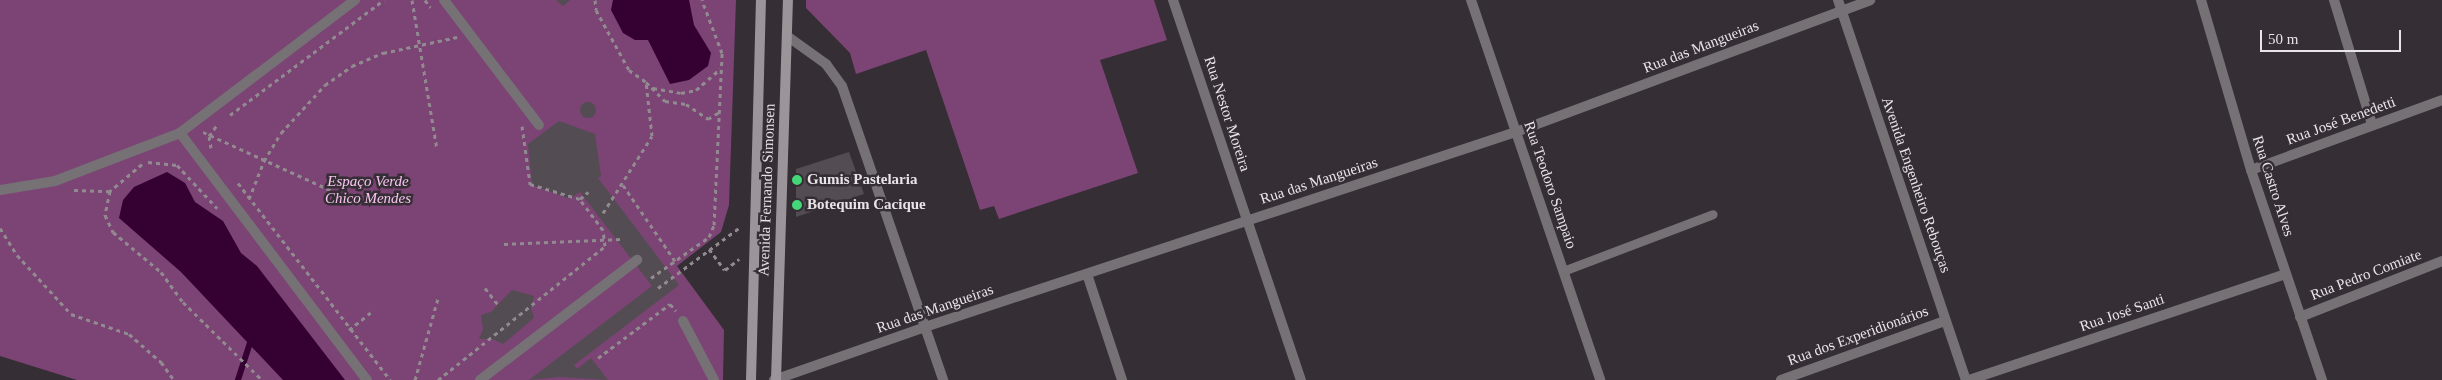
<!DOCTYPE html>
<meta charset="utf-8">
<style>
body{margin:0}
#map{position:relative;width:2442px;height:380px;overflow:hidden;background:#352e34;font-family:"Times New Roman",serif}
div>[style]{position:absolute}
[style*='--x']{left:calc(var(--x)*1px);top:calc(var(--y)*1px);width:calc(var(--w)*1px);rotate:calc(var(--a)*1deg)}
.green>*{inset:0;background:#7c4375}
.water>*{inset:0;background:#350032}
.stream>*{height:5.5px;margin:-2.75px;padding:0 2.75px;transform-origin:2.75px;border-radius:2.75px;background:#350032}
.building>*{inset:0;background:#544c53}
.round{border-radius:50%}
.path>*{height:3px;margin-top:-1.5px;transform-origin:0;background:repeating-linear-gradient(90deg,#918b90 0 4px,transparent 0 8px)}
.service>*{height:9px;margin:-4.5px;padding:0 4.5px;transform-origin:4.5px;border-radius:4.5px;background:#757174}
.pedestrian>*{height:10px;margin:-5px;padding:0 5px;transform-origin:5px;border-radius:5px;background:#757174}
.minor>*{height:10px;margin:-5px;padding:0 5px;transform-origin:5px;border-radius:5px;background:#757174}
.tertiary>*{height:10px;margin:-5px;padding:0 5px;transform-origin:5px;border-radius:5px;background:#757174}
.secondary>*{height:10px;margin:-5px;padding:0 5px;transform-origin:5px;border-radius:5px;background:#9b959a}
.dots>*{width:14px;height:14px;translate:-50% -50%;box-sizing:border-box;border:2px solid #352e34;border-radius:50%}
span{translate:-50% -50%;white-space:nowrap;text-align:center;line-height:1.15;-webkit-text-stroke:5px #352e34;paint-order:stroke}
.street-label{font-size:15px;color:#e9e4e8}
.poi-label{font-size:15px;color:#e9e4e8;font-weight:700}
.left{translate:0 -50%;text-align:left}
.park-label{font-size:15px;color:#f8c4f0;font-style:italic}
.scale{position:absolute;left:2260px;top:30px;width:141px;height:22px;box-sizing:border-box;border:2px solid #e9e4e8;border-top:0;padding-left:6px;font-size:15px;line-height:18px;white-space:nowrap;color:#e9e4e8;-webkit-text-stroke:4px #352e34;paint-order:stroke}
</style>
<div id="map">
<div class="green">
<div style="clip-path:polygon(0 0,736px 0,729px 205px,721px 232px,677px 266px,724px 330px,723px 380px,77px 380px,0 356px)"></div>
<div style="clip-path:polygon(806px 0,1154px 0,1167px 40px,1100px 60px,1138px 173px,999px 219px,994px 206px,980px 210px,926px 50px,856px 74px,850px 53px,806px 8px)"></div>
</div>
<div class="water">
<div style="clip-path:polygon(613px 0,689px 0,694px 25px,711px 53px,708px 66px,689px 80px,670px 84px,648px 40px,635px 40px,623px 33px,611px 10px)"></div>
<div style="clip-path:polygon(167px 172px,185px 183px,195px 202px,223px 221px,241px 253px,257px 266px,345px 380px,283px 380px,181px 272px,119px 218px,123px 200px,134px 187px)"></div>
</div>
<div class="stream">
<div style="--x:238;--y:380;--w:39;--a:-72"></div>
</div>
<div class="building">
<div style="clip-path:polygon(556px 0,570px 0,563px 6px)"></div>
<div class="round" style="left:580px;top:102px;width:16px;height:16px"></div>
<div style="clip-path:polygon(559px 121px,595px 134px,601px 176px,598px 178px,679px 285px,574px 365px,577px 369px,591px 358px,608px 380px,559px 377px,529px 380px,652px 286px,580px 192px,570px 199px,532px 185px,528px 144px)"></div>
<div style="clip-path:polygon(849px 152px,864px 194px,796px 217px,796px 169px)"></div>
<div style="clip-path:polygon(512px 290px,534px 296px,531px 308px,534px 318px,503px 344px,492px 339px,479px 339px,483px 329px,481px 315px,491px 312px)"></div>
</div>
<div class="path">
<div style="--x:412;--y:0;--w:151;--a:80.5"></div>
<div style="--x:425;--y:0;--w:9;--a:54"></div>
<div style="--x:595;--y:0;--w:10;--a:84"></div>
<div style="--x:596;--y:10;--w:68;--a:61.2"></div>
<div style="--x:629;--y:70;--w:21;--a:35"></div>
<div style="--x:653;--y:88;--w:28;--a:10"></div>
<div style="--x:681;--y:93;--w:15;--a:-11"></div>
<div style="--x:696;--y:90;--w:32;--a:-41"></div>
<div style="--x:230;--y:115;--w:192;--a:-36.8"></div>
<div style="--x:522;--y:126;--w:59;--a:82.1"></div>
<div style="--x:530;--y:184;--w:52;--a:16.7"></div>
<div style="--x:580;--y:199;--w:11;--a:-41"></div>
<div style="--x:203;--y:132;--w:174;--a:24.5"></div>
<div style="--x:211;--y:148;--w:12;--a:-99"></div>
<div style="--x:209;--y:136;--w:14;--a:-54"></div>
<div style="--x:148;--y:162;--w:29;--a:6"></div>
<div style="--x:177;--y:165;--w:59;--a:47.1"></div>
<div style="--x:142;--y:164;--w:42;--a:139.8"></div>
<div style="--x:110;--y:191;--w:25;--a:102"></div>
<div style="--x:105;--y:215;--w:19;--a:65"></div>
<div style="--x:113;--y:232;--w:62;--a:39.8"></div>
<div style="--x:161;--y:272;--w:37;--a:54"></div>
<div style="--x:183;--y:302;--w:111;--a:44.6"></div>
<div style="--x:238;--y:183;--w:249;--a:52.3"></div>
<div style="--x:623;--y:185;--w:92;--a:55.6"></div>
<div style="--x:74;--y:190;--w:36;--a:2"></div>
<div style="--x:249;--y:199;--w:41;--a:-68.5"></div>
<div style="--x:264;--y:161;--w:33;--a:-59"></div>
<div style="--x:281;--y:133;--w:65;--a:-47.5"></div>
<div style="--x:325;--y:85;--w:33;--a:-35"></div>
<div style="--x:352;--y:66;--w:34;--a:-23"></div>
<div style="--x:383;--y:53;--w:76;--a:-12.2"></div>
<div style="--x:603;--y:213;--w:91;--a:-57.5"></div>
<div style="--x:652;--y:136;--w:54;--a:-96.3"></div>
<div style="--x:646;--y:82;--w:27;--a:45"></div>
<div style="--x:665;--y:101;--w:21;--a:8"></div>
<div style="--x:686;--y:104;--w:27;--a:34"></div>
<div style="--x:708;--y:119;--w:12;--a:-31"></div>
<div style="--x:0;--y:228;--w:32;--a:58"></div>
<div style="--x:17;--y:255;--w:80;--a:47.5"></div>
<div style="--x:71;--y:314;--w:61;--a:19"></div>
<div style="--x:129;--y:334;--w:43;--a:41.2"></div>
<div style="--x:161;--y:362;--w:22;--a:54"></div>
<div style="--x:504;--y:244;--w:118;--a:-2.4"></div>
<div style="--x:709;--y:249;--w:26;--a:53"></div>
<div style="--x:725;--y:270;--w:18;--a:-38"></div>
<div style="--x:651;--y:278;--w:71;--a:-35.3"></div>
<div style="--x:709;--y:237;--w:13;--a:-67"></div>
<div style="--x:714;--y:225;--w:172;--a:-87.3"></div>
<div style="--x:722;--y:53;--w:57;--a:-110.7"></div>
<div style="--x:485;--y:288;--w:23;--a:52"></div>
<div style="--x:658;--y:288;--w:102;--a:-36.6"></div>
<div style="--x:349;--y:330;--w:32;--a:-39"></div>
<div style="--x:598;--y:358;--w:90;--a:-36.9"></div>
<div style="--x:670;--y:304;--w:9;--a:49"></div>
<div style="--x:415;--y:380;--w:85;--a:-74.3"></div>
<div style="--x:438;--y:380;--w:214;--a:-38.7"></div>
<div style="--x:605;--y:246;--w:16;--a:-97"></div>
<div style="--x:603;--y:230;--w:39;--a:-127"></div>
</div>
<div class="service">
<div style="--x:1563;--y:271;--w:160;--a:-20.8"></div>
</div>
<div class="pedestrian">
<div style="--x:355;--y:0;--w:220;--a:142.8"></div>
<div style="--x:180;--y:133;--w:310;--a:52.9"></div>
<div style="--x:444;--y:0;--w:157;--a:52.8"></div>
<div style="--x:0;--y:190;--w:56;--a:-9.3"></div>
<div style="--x:55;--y:181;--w:134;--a:-21"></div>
<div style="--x:683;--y:321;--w:67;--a:62.3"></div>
<div style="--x:480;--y:380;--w:198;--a:-37.4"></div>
</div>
<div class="minor">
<div style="--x:1173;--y:0;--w:401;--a:71.4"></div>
<div style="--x:1471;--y:0;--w:401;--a:71.2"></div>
<div style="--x:2201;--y:0;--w:177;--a:73.6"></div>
<div style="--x:2251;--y:170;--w:222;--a:71.3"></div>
<div style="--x:2334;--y:0;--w:130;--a:73"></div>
<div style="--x:787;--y:36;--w:48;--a:35.7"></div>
<div style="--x:826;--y:64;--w:27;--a:54"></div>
<div style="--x:842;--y:86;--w:311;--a:71"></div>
<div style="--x:2251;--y:170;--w:203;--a:-20.1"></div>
<div style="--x:1087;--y:274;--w:112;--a:71.7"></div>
<div style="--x:2300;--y:317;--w:153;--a:-21.5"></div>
<div style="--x:1781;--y:380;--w:174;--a:-19.8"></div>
<div style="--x:1969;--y:380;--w:334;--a:-18.5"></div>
</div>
<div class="tertiary">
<div style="--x:1838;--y:0;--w:401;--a:71.4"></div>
<div style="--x:774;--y:380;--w:160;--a:-19.3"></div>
<div style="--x:925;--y:327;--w:622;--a:-18.26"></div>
<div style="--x:1516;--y:132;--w:378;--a:-20.4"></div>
</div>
<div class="secondary">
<div style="--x:751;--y:380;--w:380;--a:-88.5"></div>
<div style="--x:776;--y:380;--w:380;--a:-88.2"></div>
</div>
<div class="dots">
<div style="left:797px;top:180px;background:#44d77a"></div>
<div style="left:797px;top:205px;background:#44d77a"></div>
</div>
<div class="street-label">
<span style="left:1701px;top:47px;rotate:-21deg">Rua das Mangueiras</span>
<span style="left:1227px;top:114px;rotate:72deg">Rua Nestor Moreira</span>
<span style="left:2341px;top:121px;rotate:-20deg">Rua José Benedetti</span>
<span style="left:1319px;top:181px;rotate:-18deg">Rua das Mangueiras</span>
<span style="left:1550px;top:185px;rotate:71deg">Rua Teodoro Sampaio</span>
<span style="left:1916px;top:185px;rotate:71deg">Avenida Engenheiro Rebouças</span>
<span style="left:2273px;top:186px;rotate:72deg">Rua Castro Alves</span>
<span style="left:767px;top:190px;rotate:-88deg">Avenida Fernando Simonsen</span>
<span style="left:2366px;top:275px;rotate:-21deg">Rua Pedro Comiate</span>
<span style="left:935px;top:309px;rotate:-19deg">Rua das Mangueiras</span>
<span style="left:2122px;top:313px;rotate:-19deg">Rua José Santi</span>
<span style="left:1858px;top:336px;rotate:-20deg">Rua dos Experidionários</span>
</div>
<div class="poi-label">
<span class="left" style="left:807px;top:180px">Gumis Pastelaria</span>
<span class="left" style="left:807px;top:205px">Botequim Cacique</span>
</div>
<div class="park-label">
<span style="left:368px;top:190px">Espaço Verde<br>Chico Mendes</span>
</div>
<div class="scale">50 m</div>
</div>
